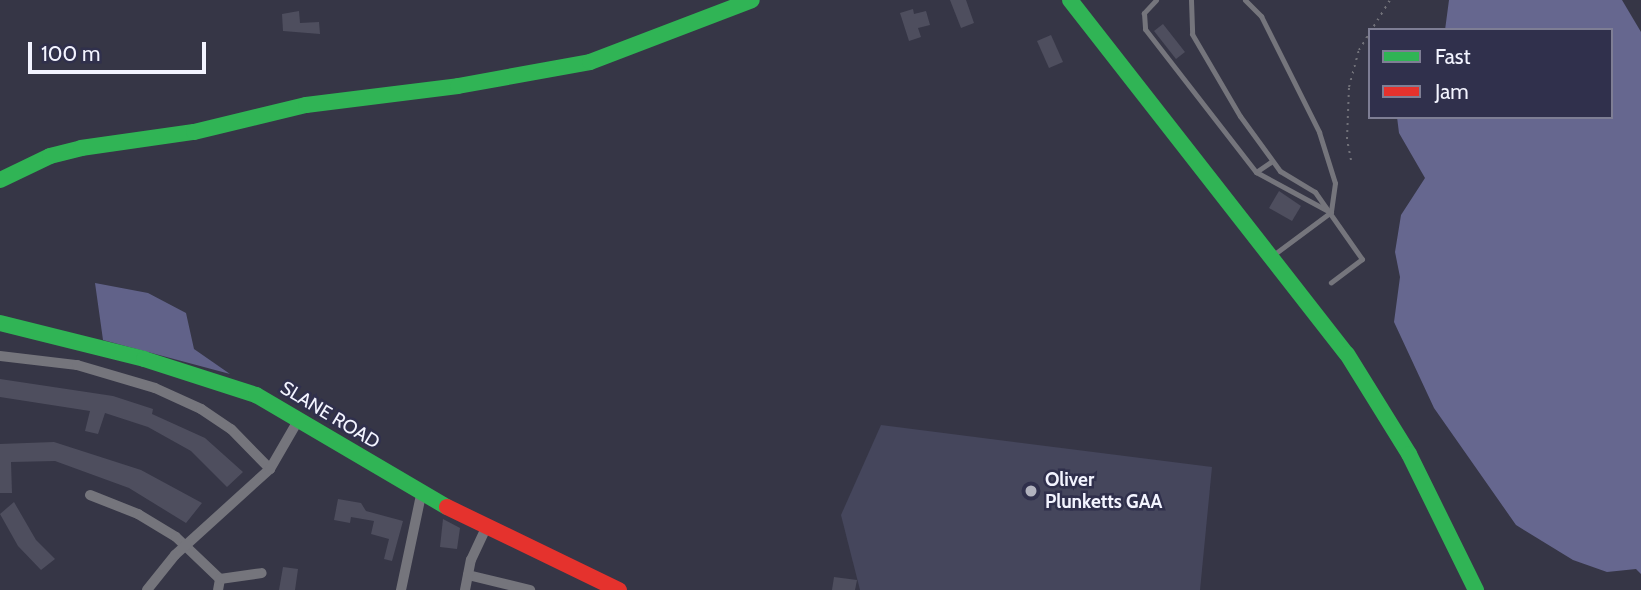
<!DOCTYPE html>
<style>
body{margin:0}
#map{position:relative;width:1641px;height:590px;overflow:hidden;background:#363646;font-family:Cabin,sans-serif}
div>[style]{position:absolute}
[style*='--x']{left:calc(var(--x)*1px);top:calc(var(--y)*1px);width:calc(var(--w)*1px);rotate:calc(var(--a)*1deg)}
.green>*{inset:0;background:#45465c}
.forest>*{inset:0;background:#616289}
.water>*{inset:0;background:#66678f}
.building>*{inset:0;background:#4e4e5e}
.path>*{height:2px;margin-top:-1px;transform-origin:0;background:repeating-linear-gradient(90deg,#717179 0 2px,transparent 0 7px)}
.lane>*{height:5px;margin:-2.5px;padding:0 2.5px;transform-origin:2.5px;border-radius:2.5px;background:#75757c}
.street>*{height:10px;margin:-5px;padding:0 5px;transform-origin:5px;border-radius:5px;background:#75757c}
.fast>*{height:16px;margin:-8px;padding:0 8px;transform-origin:8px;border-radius:8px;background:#30b455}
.jam>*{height:16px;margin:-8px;padding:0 8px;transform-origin:8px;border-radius:8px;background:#e5322d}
.dots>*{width:19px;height:19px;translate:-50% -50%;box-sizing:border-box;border:4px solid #30304c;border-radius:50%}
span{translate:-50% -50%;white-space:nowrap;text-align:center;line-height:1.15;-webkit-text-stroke:5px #30304c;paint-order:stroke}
.street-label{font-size:19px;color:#f3f4ff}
.poi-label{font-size:19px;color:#f3f4ff;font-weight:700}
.left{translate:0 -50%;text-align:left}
.legend{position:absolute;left:1368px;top:28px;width:245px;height:91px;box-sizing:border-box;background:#30304c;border:2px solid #7e7e94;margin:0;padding:9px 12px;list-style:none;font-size:21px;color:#f3f4ff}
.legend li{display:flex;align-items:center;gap:14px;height:35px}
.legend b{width:35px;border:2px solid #7e7e94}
.scale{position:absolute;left:28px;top:42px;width:178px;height:32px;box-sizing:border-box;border:4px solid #f3f4ff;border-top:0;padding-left:9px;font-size:21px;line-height:24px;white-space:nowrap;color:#f3f4ff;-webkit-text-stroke:5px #30304c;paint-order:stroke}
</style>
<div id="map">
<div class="green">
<div style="clip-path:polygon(881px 425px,1212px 467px,1200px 590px,860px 590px,841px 515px)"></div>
</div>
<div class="forest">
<div style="clip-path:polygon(95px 283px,148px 293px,186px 313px,194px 349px,230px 374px,103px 340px)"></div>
</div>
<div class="water">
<div style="clip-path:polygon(1449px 0,1622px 0,1641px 32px,1641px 574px,1636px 569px,1607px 572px,1573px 560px,1516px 525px,1434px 408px,1394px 322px,1400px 277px,1395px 252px,1401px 215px,1425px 178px,1399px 133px,1397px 117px,1611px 117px,1611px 30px,1445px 30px)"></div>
</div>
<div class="building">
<div style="clip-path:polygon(950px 0,966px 0,974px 23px,961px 28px)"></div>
<div style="clip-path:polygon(913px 9px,914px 14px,926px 11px,930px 25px,918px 28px,921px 37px,909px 41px,900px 13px)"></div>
<div style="clip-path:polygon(299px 11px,300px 23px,319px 22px,320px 34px,283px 31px,282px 14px)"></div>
<div style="clip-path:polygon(1163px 24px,1185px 52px,1176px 59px,1154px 31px)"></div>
<div style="clip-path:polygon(1051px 35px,1063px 62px,1049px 68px,1037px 41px)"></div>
<div style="clip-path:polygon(1279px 191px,1301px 206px,1292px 221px,1269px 208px)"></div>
<div style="clip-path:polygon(0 379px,113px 396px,153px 409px,152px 414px,205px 438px,243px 472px,227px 487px,191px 451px,148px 427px,105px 413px,98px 434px,85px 431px,90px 411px,0 397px)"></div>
<div style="clip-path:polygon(54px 442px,141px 470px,202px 503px,186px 523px,129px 488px,55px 461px,11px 462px,12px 493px,0 493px,0 444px)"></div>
<div style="clip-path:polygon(338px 499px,361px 503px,366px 511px,403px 521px,392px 561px,384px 559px,389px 539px,371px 534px,374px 521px,351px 517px,350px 523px,334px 520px)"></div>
<div style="clip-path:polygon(14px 502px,36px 540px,55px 559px,41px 570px,18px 546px,0 514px)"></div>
<div style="clip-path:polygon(443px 519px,460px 528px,457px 549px,440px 547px)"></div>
<div style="clip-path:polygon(283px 567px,298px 569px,295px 590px,279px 590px)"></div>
<div style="clip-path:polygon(834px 577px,857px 580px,855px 590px,832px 590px)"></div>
</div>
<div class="path">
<div style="--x:1351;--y:160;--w:21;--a:-101"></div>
<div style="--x:1347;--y:139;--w:52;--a:-87.8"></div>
<div style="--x:1349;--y:87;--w:38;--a:-75"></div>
<div style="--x:1359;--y:50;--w:59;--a:-58.2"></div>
</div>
<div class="lane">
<div style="--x:1156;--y:0;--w:18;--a:133"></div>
<div style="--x:1144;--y:13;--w:16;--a:86"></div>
<div style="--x:1145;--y:29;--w:181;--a:52.2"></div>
<div style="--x:1256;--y:172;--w:82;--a:28.4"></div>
<div style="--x:1191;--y:0;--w:34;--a:88"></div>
<div style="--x:1192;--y:34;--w:95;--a:59.7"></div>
<div style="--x:1240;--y:116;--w:68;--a:54"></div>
<div style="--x:1280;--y:171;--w:41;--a:31"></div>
<div style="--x:1315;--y:192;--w:82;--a:55"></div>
<div style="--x:1362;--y:259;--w:39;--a:143"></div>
<div style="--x:1245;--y:0;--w:23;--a:45"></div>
<div style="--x:1261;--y:16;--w:130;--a:63.4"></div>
<div style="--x:1319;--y:132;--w:53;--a:72.6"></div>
<div style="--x:1335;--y:183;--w:29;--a:98"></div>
<div style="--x:1331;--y:212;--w:72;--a:143.4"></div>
<div style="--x:1256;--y:172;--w:18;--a:-34"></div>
</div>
<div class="street">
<div style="--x:0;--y:356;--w:78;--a:6.7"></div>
<div style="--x:77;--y:365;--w:81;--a:16.4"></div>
<div style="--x:155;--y:388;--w:51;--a:24.5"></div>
<div style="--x:201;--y:409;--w:36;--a:34"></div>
<div style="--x:231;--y:429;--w:56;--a:45.7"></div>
<div style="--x:90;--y:495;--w:52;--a:21.6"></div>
<div style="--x:138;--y:514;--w:44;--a:31.2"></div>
<div style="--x:176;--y:537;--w:61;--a:43.7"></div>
<div style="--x:220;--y:579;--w:11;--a:100"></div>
<div style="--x:468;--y:575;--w:64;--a:13.6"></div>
<div style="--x:220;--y:579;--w:42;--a:-8.1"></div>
<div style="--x:147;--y:590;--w:45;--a:-51.3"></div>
<div style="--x:175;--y:555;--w:128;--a:-42.2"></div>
<div style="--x:270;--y:469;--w:58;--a:-59.9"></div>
<div style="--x:401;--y:590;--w:97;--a:-78.1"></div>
<div style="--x:465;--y:590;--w:31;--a:-79"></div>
<div style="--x:471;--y:560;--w:38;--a:-65"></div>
</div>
<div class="fast">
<div style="--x:1070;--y:0;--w:449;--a:52"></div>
<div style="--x:1347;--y:354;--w:118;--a:58.2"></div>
<div style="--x:1409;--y:454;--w:152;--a:63.8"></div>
<div style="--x:0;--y:180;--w:55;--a:-25.6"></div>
<div style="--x:50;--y:156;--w:32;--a:-14"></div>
<div style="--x:81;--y:148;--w:114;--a:-8.1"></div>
<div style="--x:194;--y:132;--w:115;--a:-13.6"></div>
<div style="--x:306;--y:105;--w:153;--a:-7.1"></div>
<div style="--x:458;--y:86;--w:134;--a:-10.3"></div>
<div style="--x:590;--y:62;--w:173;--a:-20.9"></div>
<div style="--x:0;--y:323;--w:148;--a:14"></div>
<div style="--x:144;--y:359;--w:118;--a:17.8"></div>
<div style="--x:256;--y:395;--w:221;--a:30.4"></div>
</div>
<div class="jam">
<div style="--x:447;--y:507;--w:191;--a:25.8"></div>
</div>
<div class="dots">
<div style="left:1031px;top:491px;background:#b1b2be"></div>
</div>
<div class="street-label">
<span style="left:330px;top:415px;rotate:31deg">SLANE ROAD</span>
</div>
<div class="poi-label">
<span class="left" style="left:1045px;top:491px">Oliver<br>Plunketts GAA</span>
</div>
<ul class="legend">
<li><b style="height:9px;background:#30b455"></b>Fast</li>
<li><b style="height:9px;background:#e5322d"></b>Jam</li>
</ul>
<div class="scale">100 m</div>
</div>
